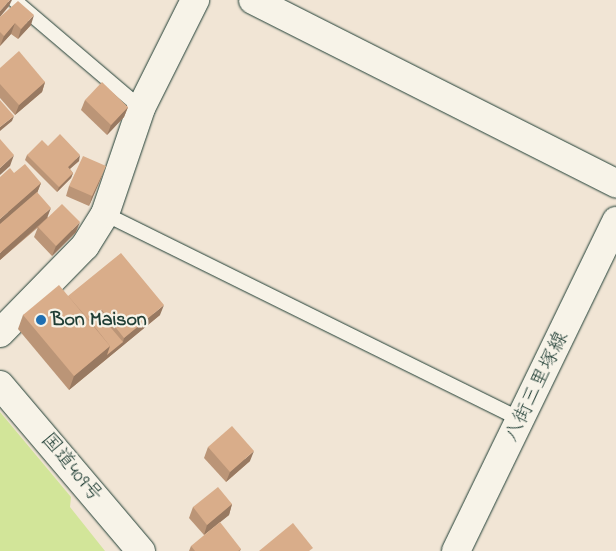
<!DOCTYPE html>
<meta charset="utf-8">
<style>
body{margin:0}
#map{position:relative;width:616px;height:551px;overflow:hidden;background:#f1e5d5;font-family:"Indie Flower","Klee One",sans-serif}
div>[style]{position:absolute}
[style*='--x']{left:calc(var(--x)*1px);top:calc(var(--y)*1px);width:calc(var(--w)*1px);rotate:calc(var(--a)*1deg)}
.green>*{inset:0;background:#d2e599}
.roads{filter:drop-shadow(0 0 1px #1f3d34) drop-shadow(0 0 1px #1f3d34)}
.service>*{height:14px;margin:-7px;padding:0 7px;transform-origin:7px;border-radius:7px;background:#f7f3e8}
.minor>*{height:28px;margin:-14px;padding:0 14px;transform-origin:14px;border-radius:14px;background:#f7f3e8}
.primary>*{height:28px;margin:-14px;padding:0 14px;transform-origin:14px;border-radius:14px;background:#f7f3e8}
.trunk>*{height:28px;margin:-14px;padding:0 14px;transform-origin:14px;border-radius:14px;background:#f7f3e8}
.wall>*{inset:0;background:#bb9577}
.shaded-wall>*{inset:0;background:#987961}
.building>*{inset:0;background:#d9ad8a}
.dots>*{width:14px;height:14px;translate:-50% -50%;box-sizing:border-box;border:2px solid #f7f3e8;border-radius:50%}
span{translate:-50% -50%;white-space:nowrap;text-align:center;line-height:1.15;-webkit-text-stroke:4.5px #f7f3e8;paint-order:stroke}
.poi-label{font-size:20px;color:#1f3d34;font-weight:700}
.left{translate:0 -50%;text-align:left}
.street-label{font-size:20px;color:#1f3d34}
</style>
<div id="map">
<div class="green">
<div style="clip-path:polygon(0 412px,71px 497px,70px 507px,105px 551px,0 551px)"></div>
</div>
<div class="roads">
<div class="service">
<div style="--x:14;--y:0;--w:167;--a:40.4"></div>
<div style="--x:105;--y:214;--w:465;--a:26.3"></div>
</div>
<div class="minor">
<div style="--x:253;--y:0;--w:407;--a:26.8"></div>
<div style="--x:0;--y:333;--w:122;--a:-45.7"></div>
<div style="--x:85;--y:246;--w:38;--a:-58"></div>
<div style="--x:105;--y:214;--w:112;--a:-71.2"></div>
<div style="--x:141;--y:108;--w:121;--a:-63.4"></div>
</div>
<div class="primary">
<div style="--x:456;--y:551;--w:367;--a:-64.1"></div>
</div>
<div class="trunk">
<div style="--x:0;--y:385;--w:218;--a:49.7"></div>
</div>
</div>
<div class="wall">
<div style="clip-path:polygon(0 17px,31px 25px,18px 39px,11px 34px,0 46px)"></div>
<div style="clip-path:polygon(0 68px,45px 82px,42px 92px,15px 115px,0 98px)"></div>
<div style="clip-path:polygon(85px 100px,128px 107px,124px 117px,107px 135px,81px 110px)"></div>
<div style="clip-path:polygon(48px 146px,79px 161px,70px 169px,73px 173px,71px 178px,57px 192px,25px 160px,27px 155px)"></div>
<div style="clip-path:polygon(14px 173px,41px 183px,37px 193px,48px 218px,76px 232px,52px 256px,34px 237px,38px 227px,42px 224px,0 260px)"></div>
<div style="clip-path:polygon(102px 176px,89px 206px,66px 196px,69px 186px)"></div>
<div style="clip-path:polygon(68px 296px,160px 315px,69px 390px,18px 329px,23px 315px)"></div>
<div style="clip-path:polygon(208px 447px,250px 461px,226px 482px,204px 458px)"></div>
<div style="clip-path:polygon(232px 504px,229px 515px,204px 535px,189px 518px,193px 507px)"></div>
<div style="clip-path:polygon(191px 546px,241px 549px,240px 551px,189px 551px)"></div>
</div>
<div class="shaded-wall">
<div style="clip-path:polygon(10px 0,12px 0,9px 6px,0 17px,0 11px)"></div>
<div style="clip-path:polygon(34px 15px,31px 25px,18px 39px,21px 29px)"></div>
<div style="clip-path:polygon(15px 23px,11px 34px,0 46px,4px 36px)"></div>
<div style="clip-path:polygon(45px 82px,42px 92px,15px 115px,19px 105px)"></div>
<div style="clip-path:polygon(128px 107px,124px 117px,107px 135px,111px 125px)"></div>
<div style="clip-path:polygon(14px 116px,12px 121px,0 131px,0 127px)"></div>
<div style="clip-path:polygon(14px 155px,10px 166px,0 175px,0 168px)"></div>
<div style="clip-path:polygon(80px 155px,79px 161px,66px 172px,68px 167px)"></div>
<div style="clip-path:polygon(106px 166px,102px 176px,89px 206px,92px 196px)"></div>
<div style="clip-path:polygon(73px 173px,71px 178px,57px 192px,59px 187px)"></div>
<div style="clip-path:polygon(41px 183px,37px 193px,0 225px,0 219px)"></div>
<div style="clip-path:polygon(51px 208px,47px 218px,0 260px,0 253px)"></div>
<div style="clip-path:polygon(80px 222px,76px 232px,52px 256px,56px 246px)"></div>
<div style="clip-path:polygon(164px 305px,160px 315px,69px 390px,74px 376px,110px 346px,123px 342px,124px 338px)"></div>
<div style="clip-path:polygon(102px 310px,98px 320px,86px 330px,86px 323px)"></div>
<div style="clip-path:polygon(254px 451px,250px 461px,226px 482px,230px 472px)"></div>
<div style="clip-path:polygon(232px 504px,229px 515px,204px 535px,207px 525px)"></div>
</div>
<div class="building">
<div style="clip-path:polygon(0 0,10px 0,0 11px)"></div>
<div style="clip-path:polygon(18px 1px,34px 15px,21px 29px,15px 23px,4px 36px,0 32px,0 17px)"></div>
<div style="clip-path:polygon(19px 51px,45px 82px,19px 105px,0 84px,0 68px)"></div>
<div style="clip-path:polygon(102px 82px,128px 107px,111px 125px,85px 100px)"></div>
<div style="clip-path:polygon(0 100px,14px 116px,0 127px)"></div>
<div style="clip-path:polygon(60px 134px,80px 155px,68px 167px,73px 173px,59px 187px,27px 155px,42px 140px,48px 146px)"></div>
<div style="clip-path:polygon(0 139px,14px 155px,0 168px)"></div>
<div style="clip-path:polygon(83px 156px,106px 166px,92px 196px,69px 186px)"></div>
<div style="clip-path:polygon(25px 164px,41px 183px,0 219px,0 177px,10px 168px,14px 173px)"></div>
<div style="clip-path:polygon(37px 192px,51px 208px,0 253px,0 224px)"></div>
<div style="clip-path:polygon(62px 204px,80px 222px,56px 246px,38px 227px)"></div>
<div style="clip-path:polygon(121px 253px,164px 305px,124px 338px,102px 310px,89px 320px,68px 296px)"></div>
<div style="clip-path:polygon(59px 285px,110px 346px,74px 376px,23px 315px)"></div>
<div style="clip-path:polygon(100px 315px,123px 342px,107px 355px,110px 346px,91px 322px)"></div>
<div style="clip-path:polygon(232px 426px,254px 451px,230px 472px,208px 447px)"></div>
<div style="clip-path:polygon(218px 487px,232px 504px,207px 525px,193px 507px)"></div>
<div style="clip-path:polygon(220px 522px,241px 549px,238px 551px,195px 551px,191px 546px)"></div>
<div style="clip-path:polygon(293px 523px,313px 548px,309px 551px,259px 551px)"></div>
</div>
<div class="dots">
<div style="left:41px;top:320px;background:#1f6fb2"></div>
</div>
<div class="poi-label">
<span class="left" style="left:51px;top:320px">Bon Maison</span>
</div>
<div class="street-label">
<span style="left:537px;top:387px;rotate:-64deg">八街三里塚線</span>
<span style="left:71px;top:468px;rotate:50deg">国道409号</span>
</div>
</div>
